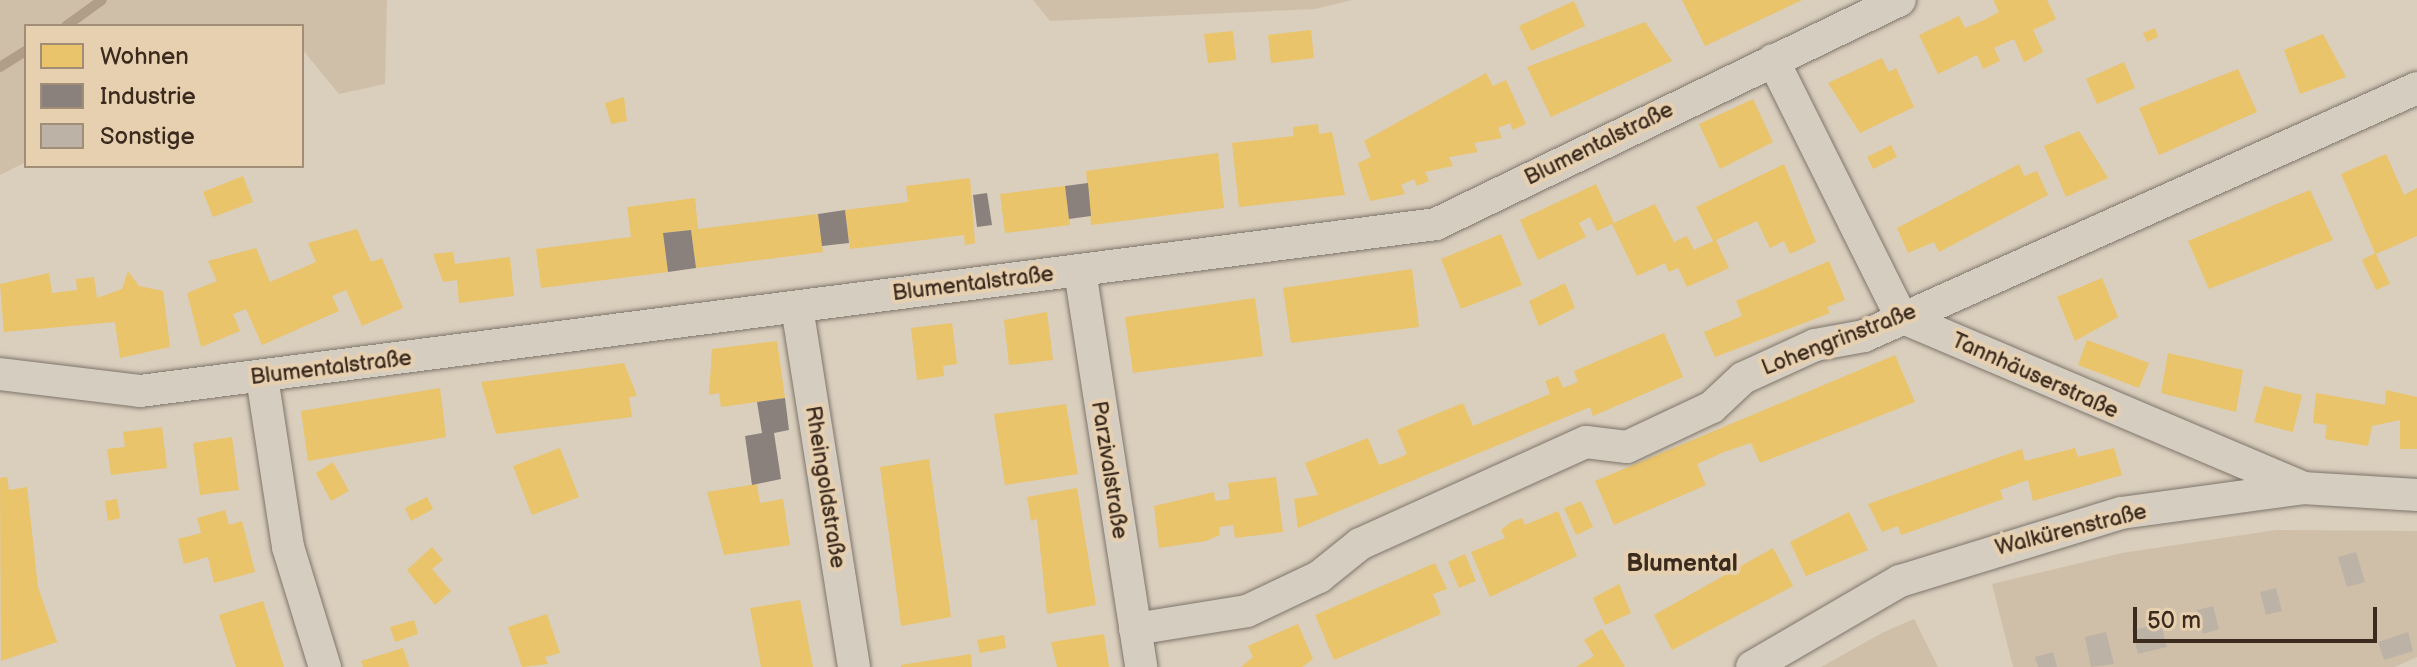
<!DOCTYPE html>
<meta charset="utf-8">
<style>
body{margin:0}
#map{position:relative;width:2417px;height:667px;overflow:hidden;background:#dacebd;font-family:"Balsamiq Sans",sans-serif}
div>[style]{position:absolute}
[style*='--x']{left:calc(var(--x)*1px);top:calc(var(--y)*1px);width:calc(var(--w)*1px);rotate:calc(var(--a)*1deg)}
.green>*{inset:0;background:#d0bfa8}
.homes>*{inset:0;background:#e9c46a}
.industry>*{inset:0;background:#8a817c}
.stream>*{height:10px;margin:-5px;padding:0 5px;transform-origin:5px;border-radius:5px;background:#b09e89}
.building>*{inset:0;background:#bcb2a6}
.roads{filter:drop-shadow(0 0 2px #7e756a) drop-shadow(0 0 2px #7e756a)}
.minor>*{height:32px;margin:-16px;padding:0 16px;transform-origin:16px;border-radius:16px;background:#d6cdc1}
span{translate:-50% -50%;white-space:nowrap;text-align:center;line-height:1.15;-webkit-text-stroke:8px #e7d0b0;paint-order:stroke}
.street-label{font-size:22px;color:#3b2a1e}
.neighbourhood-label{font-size:24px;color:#3b2a1e;font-weight:700}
.legend{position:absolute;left:24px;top:24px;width:280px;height:144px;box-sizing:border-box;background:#e7d0b0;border:2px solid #a28e76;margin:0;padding:10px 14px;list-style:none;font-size:24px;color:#3b2a1e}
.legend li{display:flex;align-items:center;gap:16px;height:40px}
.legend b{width:40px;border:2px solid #a28e76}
.scale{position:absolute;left:2133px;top:607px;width:244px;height:36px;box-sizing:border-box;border:4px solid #3b2a1e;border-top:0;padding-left:10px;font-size:24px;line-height:28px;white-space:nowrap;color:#3b2a1e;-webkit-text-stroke:6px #e7d0b0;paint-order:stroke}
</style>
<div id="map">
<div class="green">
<div style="clip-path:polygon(0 0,387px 0,385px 84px,339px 94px,302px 49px,302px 26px,26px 26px,26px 162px,0 175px)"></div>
<div style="clip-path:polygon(1033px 0,1352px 0,1315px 9px,1050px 21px)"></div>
<div style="clip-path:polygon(2276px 530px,2417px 531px,2417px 657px,2395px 667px,2013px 667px,1992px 584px,2122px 553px)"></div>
<div style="clip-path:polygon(1914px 619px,1938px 667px,1821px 667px,1882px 633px)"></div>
</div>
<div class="homes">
<div style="clip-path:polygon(1682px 0,1802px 0,1705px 46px)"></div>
<div style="clip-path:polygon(1993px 0,2047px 0,2056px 19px,2033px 30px,2043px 52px,2024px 62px,2014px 39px,1994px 48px,2000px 61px,1983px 69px,1977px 55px,1938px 74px,1919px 35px,1959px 16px,1965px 28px,1982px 21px,1999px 12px)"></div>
<div style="clip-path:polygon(1574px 1px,1585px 26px,1531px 51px,1519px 26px)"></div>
<div style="clip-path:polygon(1645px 22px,1672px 61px,1551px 117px,1527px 67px)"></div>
<div style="clip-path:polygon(2155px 28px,2158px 37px,2147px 42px,2143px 33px)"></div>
<div style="clip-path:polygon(1311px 30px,1314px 58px,1271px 63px,1268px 35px)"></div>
<div style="clip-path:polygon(1233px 31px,1236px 60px,1208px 63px,1204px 34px)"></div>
<div style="clip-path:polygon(2323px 34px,2346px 77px,2300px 94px,2284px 50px)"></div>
<div style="clip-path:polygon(1882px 58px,1889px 72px,1896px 68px,1914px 107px,1860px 133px,1828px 83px)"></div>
<div style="clip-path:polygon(2124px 62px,2135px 88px,2097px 104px,2086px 79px)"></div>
<div style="clip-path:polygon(2238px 69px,2257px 112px,2159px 155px,2139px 108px)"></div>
<div style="clip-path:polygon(1486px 73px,1493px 86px,1506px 80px,1526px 124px,1513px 130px,1510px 123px,1498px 128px,1502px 138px,1474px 143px,1478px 152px,1449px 157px,1453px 166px,1425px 172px,1429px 181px,1417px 186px,1414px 179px,1401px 185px,1405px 194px,1370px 201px,1358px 163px,1371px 157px,1364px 141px)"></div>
<div style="clip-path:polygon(624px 97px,627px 121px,611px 124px,605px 103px)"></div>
<div style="clip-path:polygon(1753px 99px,1773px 142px,1720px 169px,1699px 124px)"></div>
<div style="clip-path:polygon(1318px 124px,1319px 134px,1332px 132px,1345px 195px,1239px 207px,1232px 143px,1294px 136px,1293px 127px)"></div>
<div style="clip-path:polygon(2079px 131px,2108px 178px,2066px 197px,2044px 146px)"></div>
<div style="clip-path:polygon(1891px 145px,1897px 157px,1873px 169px,1867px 157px)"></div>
<div style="clip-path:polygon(1218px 153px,1224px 208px,1091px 225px,1086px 171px)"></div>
<div style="clip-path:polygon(2386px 154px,2404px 195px,2417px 188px,2417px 236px,2376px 254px,2390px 284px,2376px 290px,2362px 260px,2375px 253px,2341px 174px)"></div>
<div style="clip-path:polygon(1784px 164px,1816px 242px,1790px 254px,1784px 241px,1770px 248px,1757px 221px,1716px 240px,1729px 268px,1687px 287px,1678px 268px,1669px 272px,1665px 263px,1637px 276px,1612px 224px,1655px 204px,1674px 242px,1687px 236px,1694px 250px,1713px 241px,1696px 207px)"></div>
<div style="clip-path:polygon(2019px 164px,2024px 176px,2037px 171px,2048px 195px,1939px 252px,1934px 242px,1908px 253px,1897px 228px)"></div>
<div style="clip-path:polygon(243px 176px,253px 202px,213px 217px,203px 192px)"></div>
<div style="clip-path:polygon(970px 178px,975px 243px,965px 245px,964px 235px,850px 249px,845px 210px,908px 202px,906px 186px)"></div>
<div style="clip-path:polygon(1596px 184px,1614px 223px,1597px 231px,1590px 217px,1579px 223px,1586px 237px,1538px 260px,1520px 220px)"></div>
<div style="clip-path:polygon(1065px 186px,1070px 225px,1005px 233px,1000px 194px)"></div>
<div style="clip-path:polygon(2310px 190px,2333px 240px,2209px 289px,2188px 241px)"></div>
<div style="clip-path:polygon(695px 198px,698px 229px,818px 214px,823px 252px,696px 268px,691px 230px,663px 233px,668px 272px,541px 288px,536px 249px,631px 237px,627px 207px)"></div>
<div style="clip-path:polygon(357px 229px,371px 262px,382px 258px,403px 308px,362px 326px,346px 290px,332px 296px,339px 311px,262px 345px,246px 309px,233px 314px,240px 331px,201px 347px,187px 293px,217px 281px,208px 261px,256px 248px,270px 282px,316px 262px,308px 243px)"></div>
<div style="clip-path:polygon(1501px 234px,1522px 285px,1461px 309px,1441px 259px)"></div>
<div style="clip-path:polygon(453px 252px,455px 264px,510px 257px,514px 296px,459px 303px,457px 280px,443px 282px,433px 254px)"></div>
<div style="clip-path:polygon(1829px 261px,1845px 300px,1827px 307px,1830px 313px,1715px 357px,1704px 332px,1742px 316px,1736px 301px)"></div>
<div style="clip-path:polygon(1412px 269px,1419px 327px,1291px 343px,1283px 288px)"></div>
<div style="clip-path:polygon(128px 271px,139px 286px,163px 291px,170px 347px,120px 358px,115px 322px,4px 332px,0 284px,49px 273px,52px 293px,77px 290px,76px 279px,94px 277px,97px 298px,122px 289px)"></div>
<div style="clip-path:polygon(2102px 278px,2118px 317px,2075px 341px,2057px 297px)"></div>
<div style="clip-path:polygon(1565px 283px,1575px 308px,1539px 326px,1529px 301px)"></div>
<div style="clip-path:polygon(1255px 298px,1263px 356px,1133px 373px,1125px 317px)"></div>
<div style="clip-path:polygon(1047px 312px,1053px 360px,1009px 365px,1004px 320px)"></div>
<div style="clip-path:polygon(952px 323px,957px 364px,943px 366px,944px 376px,917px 380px,911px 328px)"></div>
<div style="clip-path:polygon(1664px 333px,1683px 377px,1593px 416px,1590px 407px,1298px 528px,1294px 499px,1318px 495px,1305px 463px,1368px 438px,1379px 465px,1394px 460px,1407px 454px,1397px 430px,1463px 403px,1473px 426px,1550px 394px,1545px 381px,1558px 376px,1563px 388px,1578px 382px,1574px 371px)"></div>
<div style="clip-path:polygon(2087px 340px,2149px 363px,2139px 388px,2078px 365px)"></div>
<div style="clip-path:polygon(777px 341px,785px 398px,721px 407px,719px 393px,709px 395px,712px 349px)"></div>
<div style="clip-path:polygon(2168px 353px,2243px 370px,2236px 412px,2161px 393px)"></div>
<div style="clip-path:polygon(1895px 355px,1915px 402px,1760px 463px,1751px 443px,1724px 452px,1697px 464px,1706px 485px,1614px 525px,1595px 481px)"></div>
<div style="clip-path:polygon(624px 363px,637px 396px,629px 397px,632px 417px,496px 434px,481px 382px)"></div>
<div style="clip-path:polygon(2264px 386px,2302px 395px,2293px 432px,2254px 422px)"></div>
<div style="clip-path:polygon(440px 388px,446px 437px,308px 461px,301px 411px)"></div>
<div style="clip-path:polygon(2386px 390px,2417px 397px,2417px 449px,2400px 449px,2400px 420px,2372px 426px,2368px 446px,2325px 439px,2327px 425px,2313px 423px,2316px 393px,2385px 405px)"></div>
<div style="clip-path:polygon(1066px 404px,1078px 474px,1005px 485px,994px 414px)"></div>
<div style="clip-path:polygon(162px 427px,167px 468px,111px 475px,107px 449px,125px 447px,123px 432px)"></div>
<div style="clip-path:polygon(232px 437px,239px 490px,200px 495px,193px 443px)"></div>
<div style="clip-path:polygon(560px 448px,579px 497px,532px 515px,513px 466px)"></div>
<div style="clip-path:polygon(2075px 448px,2078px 457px,2114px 448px,2122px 475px,2033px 501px,2028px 480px,2000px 490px,2003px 499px,1901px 535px,1898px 526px,1882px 532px,1868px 504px,2022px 449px,2025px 461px)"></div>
<div style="clip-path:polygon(929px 459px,951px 617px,901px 626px,880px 467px)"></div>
<div style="clip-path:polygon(333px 462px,349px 491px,331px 501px,316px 473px)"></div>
<div style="clip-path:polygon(7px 477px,9px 490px,27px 487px,38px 587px,57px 642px,1px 661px,0 478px)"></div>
<div style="clip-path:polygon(1276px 477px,1283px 532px,1235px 538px,1233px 525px,1219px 527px,1220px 535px,1206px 541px,1159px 548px,1154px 506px,1214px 492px,1215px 501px,1230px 499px,1228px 483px)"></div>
<div style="clip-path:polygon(757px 484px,760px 503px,783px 499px,790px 545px,724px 555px,707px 492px)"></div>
<div style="clip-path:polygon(1077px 488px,1096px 605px,1047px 614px,1037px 519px,1031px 521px,1027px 497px)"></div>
<div style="clip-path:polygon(427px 497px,433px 509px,411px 521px,405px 508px)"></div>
<div style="clip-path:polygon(117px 499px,120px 518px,108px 521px,105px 501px)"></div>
<div style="clip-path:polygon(1581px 501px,1593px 527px,1576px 535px,1564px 508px)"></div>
<div style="clip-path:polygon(225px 510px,229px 525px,242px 521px,255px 572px,214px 583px,208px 557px,184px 564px,178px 539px,201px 533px,197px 518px)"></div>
<div style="clip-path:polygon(1558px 511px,1577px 556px,1490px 597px,1471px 552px,1505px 538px,1501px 530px,1511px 522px,1522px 518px,1525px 525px)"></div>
<div style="clip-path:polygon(1849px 512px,1868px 550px,1806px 576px,1790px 542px)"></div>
<div style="clip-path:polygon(432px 547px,443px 560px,432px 569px,451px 591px,435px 605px,407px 570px)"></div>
<div style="clip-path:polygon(1773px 548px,1793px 586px,1672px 650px,1654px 615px)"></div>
<div style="clip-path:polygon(1465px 554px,1476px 581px,1459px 588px,1448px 562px)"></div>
<div style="clip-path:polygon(1435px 563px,1447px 589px,1433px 594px,1441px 614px,1334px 660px,1315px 615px)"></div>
<div style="clip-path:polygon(1619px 584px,1631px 613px,1605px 625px,1593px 598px)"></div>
<div style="clip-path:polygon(800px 600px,813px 667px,761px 667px,750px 608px)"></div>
<div style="clip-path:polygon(263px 601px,284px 667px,236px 667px,219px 615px)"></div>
<div style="clip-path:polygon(547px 614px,560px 653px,545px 657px,548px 664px,522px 667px,508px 627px)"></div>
<div style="clip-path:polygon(414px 620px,418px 634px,395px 642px,390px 627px)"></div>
<div style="clip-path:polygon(1298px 624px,1313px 659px,1302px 667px,1241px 667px,1253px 657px,1248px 646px)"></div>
<div style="clip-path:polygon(1602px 629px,1625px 667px,1576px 667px,1594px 656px,1584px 640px)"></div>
<div style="clip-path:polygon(1104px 634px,1109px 667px,1057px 667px,1051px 642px)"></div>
<div style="clip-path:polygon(1004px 635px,1006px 648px,980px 653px,977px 640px)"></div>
<div style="clip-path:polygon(403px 648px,409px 667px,363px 667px,361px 661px)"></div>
<div style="clip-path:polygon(971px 654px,972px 667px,901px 667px,901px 665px)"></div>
</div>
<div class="industry">
<div style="clip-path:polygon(1088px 183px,1091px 216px,1069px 219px,1065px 186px)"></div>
<div style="clip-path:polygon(987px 193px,992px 225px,977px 227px,973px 195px)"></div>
<div style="clip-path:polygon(845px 210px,849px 243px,822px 246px,818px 214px)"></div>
<div style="clip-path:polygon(691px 230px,696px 268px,668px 272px,663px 233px)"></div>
<div style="clip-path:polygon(785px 398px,789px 430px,774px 433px,781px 479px,752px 485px,745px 436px,762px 433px,757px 402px)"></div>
</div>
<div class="stream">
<div style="--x:66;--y:26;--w:44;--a:-35.8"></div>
<div style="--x:0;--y:67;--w:31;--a:-32"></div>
</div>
<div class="building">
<div style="clip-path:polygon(2356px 552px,2365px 582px,2347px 587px,2338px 557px)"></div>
<div style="clip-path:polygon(2276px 588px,2282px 611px,2266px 615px,2260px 592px)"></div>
<div style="clip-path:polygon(2213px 606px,2219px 629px,2203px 634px,2197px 610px)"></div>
<div style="clip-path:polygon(2161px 624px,2167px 647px,2138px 654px,2132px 630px)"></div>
<div style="clip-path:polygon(2106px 632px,2114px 664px,2091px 667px,2085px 637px)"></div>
<div style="clip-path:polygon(2408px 632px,2413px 651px,2384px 660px,2378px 642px)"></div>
<div style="clip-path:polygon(2053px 652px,2057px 667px,2038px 667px,2035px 657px)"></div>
</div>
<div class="roads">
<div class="minor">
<div style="--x:1773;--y:60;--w:287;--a:63.5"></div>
<div style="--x:1901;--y:317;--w:437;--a:23"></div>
<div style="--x:1080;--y:271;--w:401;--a:81.2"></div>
<div style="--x:797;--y:307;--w:364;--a:81"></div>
<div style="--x:0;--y:374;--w:141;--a:6.9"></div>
<div style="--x:140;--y:391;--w:1307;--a:-7.34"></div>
<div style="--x:1436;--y:224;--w:515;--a:-25.77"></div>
<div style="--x:262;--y:377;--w:172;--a:81.3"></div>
<div style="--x:288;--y:547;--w:126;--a:72.9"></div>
<div style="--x:1135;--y:629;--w:113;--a:-9.1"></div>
<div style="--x:1247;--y:611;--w:80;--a:-25.3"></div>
<div style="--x:1319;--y:577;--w:53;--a:-38.8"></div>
<div style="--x:1360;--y:544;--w:248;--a:-24.3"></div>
<div style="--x:1586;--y:442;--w:41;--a:7"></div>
<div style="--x:1627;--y:447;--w:94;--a:-25.2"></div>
<div style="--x:1712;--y:407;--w:42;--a:-43.1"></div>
<div style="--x:1743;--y:378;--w:79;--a:-24.6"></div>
<div style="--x:1815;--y:345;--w:50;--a:-10.4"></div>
<div style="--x:1864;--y:336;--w:606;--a:-24.15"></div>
<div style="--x:1752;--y:667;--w:171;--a:-30.2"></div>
<div style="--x:1900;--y:581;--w:231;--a:-17.1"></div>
<div style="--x:2121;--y:513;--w:184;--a:-7.8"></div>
<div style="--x:2303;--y:488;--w:114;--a:3.5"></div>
</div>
</div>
<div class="street-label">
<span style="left:1599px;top:144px;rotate:-26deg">Blumentalstraße</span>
<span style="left:973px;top:284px;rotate:-7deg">Blumentalstraße</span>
<span style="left:1839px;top:340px;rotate:-21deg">Lohengrinstraße</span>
<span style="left:331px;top:368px;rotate:-7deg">Blumentalstraße</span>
<span style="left:2035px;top:376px;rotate:24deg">Tannhäuserstraße</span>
<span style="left:1109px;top:470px;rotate:81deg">Parzivalstraße</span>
<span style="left:825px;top:487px;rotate:81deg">Rheingoldstraße</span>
<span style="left:2071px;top:530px;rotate:-14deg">Walkürenstraße</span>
</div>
<div class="neighbourhood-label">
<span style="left:1682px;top:564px">Blumental</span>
</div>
<ul class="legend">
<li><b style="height:22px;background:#e9c46a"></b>Wohnen</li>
<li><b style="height:22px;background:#8a817c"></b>Industrie</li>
<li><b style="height:22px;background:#bcb2a6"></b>Sonstige</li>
</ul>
<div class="scale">50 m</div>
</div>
